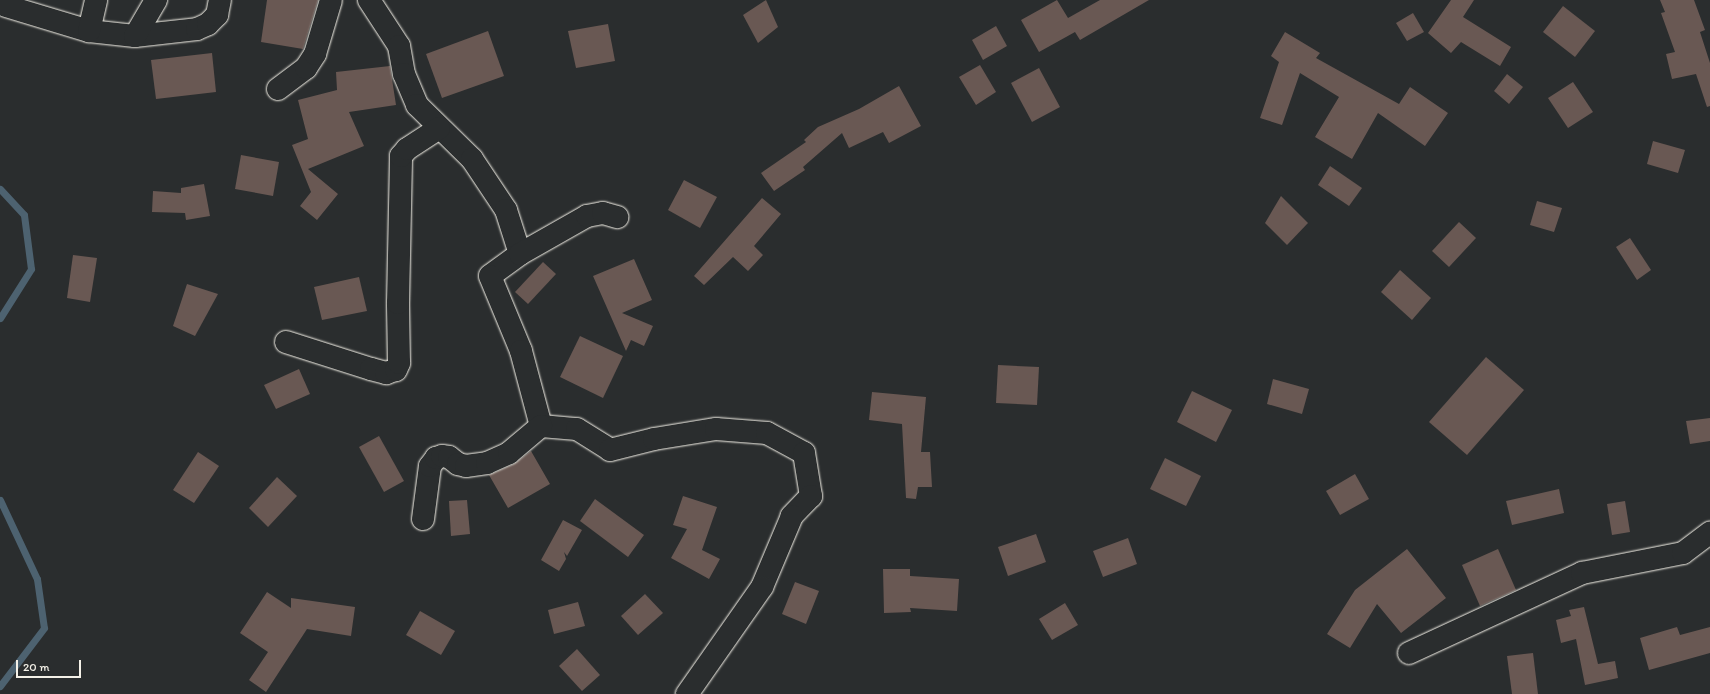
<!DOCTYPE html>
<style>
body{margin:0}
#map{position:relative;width:1710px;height:694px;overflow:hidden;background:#2a2d2e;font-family:Itim,sans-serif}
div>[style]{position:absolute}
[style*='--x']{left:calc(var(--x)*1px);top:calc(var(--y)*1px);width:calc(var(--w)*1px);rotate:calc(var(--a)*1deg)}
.stream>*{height:7px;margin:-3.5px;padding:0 3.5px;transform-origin:3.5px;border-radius:3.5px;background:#4d6270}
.building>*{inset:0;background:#695853}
.roads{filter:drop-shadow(0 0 1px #f4f1e8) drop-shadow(0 0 1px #f4f1e8)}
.minor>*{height:22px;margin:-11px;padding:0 11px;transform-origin:11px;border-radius:11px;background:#2a2d2e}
span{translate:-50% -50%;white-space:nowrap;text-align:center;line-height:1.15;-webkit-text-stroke:3px #2a2d2e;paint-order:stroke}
.scale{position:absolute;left:16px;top:660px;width:65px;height:18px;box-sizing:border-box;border:2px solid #f4f1e8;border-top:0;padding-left:5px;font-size:12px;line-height:14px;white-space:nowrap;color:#f4f1e8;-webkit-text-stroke:3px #2a2d2e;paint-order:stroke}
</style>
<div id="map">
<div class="stream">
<div style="--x:0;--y:189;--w:35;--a:47"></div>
<div style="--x:24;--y:215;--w:54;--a:82.6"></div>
<div style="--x:31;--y:269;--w:58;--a:122.3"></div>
<div style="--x:0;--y:500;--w:87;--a:64.9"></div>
<div style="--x:37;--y:579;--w:49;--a:81.9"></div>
<div style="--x:44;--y:628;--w:73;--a:127.2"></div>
</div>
<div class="building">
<div style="clip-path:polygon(267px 0,318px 0,303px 49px,261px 42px)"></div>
<div style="clip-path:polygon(766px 0,778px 27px,758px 43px,743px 15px)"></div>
<div style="clip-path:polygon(1057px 0,1068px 18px,1100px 0,1149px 0,1080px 40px,1075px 32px,1039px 52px,1021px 20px)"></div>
<div style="clip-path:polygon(1451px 0,1474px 0,1463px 17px,1511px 47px,1500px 66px,1461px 42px,1451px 53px,1428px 33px)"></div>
<div style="clip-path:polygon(1660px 0,1694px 0,1705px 30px,1700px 32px,1710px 63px,1710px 106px,1707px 107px,1696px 74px,1672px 79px,1666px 54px,1675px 52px,1661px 13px,1665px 12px)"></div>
<div style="clip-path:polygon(1563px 6px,1595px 31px,1575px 57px,1543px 32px)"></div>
<div style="clip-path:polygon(1413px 13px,1424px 32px,1407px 41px,1396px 23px)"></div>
<div style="clip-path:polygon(608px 24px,615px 61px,576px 68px,568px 31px)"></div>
<div style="clip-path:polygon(996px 26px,1007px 46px,983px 60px,972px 40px)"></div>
<div style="clip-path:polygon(488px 31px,504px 76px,442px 98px,426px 54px)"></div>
<div style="clip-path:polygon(1285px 32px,1320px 53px,1316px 58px,1399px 104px,1410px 87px,1448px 113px,1425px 146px,1378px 113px,1352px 159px,1315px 137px,1339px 97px,1300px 73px,1282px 125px,1260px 118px,1279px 62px,1271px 56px)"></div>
<div style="clip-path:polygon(212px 53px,216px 92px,156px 99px,151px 60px)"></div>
<div style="clip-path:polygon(980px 65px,996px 92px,976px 105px,959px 77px)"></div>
<div style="clip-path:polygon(390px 66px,396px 105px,349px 112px,364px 146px,308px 169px,338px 194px,317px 220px,300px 206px,311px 192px,292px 145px,308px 139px,298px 100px,337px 90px,336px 72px)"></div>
<div style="clip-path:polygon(1039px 68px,1060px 107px,1032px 122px,1011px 83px)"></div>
<div style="clip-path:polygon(1507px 74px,1523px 87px,1509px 104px,1494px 91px)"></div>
<div style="clip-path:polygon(1573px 82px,1593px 112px,1568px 128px,1548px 98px)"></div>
<div style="clip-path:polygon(899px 86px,921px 126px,889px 143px,883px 132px,849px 148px,842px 133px,803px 167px,805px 170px,774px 191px,761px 173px,806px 142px,804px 140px,818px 127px,859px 109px)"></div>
<div style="clip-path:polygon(1653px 141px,1685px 150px,1678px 173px,1647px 164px)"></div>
<div style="clip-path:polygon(241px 155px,279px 162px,273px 196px,235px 189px)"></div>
<div style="clip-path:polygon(1330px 166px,1362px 188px,1349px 206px,1318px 185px)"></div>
<div style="clip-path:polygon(684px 180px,717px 197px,700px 228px,668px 210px)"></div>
<div style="clip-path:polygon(204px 184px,210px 216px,186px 220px,185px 213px,152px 212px,153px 191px,181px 193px,181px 188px)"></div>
<div style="clip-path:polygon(1281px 196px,1308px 223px,1287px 245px,1265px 223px)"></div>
<div style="clip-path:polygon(762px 198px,781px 214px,754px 246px,763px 255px,748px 271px,733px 257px,704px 285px,694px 276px)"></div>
<div style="clip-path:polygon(1537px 201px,1562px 208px,1554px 232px,1530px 225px)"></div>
<div style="clip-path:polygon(1459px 222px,1476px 238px,1449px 267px,1432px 251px)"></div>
<div style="clip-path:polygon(1630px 238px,1651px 270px,1637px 280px,1616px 247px)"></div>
<div style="clip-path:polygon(73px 255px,97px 258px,90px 302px,67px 298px)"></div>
<div style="clip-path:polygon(634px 259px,652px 300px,622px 313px,653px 326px,644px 346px,631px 340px,626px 351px,593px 276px)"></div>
<div style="clip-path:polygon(543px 262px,556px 274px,528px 304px,515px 292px)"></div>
<div style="clip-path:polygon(1400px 270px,1431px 298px,1412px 320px,1381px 292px)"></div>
<div style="clip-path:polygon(359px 277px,367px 311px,322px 320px,314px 287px)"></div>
<div style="clip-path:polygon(187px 284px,218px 294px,195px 336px,173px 326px)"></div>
<div style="clip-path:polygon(580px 336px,623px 356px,603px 398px,560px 377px)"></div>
<div style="clip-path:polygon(1486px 357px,1524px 390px,1467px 455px,1429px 422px)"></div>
<div style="clip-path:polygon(998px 365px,1039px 367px,1037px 405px,996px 403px)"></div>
<div style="clip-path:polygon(299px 369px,310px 394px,276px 409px,264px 385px)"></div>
<div style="clip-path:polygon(1273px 379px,1309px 389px,1302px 414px,1267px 404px)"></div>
<div style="clip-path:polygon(1192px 391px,1232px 410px,1216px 442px,1177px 422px)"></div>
<div style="clip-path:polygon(872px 392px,926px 397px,921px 452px,930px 452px,932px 487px,918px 487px,916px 499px,906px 498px,902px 424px,869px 420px)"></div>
<div style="clip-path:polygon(1710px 418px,1710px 441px,1690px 444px,1686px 421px)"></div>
<div style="clip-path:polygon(379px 436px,404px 481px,384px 492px,359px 447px)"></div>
<div style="clip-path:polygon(531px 451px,550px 484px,508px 508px,489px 475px,514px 464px)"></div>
<div style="clip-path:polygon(198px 452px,219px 466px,194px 503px,173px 490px)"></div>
<div style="clip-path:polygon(1165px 458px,1201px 476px,1186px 506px,1150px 489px)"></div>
<div style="clip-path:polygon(1355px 474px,1369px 499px,1340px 515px,1326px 491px)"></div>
<div style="clip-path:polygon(277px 477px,297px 496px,268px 527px,249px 508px)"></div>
<div style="clip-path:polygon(1559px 489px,1564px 513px,1512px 525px,1506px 501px)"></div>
<div style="clip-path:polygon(683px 496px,717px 507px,702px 550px,720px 559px,709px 579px,671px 558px,687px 529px,673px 525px)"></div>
<div style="clip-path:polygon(595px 499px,644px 535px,628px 557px,580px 521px)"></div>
<div style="clip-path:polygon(467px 500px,470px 534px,451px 536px,449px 501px)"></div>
<div style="clip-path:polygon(1625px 501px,1630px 532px,1612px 535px,1607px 504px)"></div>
<div style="clip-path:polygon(563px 520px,582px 530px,567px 556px,564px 552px,566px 559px,559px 571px,541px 560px)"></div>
<div style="clip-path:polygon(1036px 534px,1046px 562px,1008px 576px,998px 547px)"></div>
<div style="clip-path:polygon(1128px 538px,1137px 564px,1103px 577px,1093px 551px)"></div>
<div style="clip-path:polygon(1407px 549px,1446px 598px,1401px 633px,1377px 604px,1350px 648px,1327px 634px,1355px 590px)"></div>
<div style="clip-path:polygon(1498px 549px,1516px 590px,1480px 606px,1462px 565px)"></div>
<div style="clip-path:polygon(883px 569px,910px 569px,910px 576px,959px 579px,957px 611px,910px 608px,911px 612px,884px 613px)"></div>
<div style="clip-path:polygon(795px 582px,819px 591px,806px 624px,782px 614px)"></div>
<div style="clip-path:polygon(267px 592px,291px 608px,291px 598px,355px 607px,351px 636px,307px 629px,266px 692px,249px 680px,268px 652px,240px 633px)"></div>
<div style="clip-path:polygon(645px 594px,663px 613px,638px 635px,621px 616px)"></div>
<div style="clip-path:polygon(578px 602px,585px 626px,554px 634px,548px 610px)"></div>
<div style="clip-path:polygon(1065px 603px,1078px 625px,1052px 640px,1039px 619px)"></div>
<div style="clip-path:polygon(1584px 607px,1598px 664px,1615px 661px,1618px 678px,1585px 685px,1576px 639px,1561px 643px,1556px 620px,1571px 616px,1569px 610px)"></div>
<div style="clip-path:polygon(420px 611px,455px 631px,441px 655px,406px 635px)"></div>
<div style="clip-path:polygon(1677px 627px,1680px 635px,1710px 627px,1710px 653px,1649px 670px,1640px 638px)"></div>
<div style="clip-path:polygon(577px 649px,600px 675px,582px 691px,559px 666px)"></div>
<div style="clip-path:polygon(1533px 653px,1538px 694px,1512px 694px,1507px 656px)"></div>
</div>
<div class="roads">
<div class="minor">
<div style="--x:369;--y:0;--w:55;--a:56.9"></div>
<div style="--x:399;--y:46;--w:28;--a:80"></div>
<div style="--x:404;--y:74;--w:34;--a:67"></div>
<div style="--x:417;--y:105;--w:77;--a:44.5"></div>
<div style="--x:472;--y:159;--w:61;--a:56.3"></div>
<div style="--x:506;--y:210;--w:46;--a:72.3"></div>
<div style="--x:520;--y:254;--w:37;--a:144"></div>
<div style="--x:490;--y:276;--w:81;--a:67.5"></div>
<div style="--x:521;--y:351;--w:78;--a:75.1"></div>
<div style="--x:541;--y:426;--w:36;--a:5"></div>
<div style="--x:577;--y:429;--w:39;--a:32"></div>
<div style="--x:610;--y:450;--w:45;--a:-14"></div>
<div style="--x:654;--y:439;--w:63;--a:-9.2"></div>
<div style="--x:716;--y:429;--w:51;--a:4.5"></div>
<div style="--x:767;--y:433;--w:42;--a:28.4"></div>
<div style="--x:804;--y:453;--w:44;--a:80.8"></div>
<div style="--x:811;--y:496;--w:28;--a:134"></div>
<div style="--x:792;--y:516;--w:77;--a:112.9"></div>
<div style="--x:762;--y:587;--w:131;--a:125"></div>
<div style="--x:6;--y:6;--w:87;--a:16.8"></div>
<div style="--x:89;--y:31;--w:46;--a:6.2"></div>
<div style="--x:135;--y:36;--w:62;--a:-6.4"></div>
<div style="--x:197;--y:29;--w:12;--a:-24"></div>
<div style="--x:208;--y:24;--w:13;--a:-45"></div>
<div style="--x:217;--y:15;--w:15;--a:-79"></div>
<div style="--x:89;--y:31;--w:32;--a:-77"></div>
<div style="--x:135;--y:36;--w:42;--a:-59.7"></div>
<div style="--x:278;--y:89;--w:35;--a:-37"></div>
<div style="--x:306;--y:68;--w:17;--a:-57"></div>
<div style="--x:315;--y:54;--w:56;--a:-73.5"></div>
<div style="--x:520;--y:254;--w:77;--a:-29.6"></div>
<div style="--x:587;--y:216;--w:16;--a:-11"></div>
<div style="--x:603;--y:213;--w:15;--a:16"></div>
<div style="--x:286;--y:342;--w:89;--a:17.6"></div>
<div style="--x:371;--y:369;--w:16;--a:15"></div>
<div style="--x:386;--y:373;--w:10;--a:-17"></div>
<div style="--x:396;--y:370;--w:8;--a:-67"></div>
<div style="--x:399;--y:363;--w:60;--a:-91"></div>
<div style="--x:398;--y:303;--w:147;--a:-88.8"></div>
<div style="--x:401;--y:156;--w:9;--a:-49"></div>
<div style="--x:407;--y:149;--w:38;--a:-33"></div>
<div style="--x:423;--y:519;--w:53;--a:-82.5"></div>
<div style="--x:430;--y:466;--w:10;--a:-53"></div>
<div style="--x:436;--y:458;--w:6;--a:-18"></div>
<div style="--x:442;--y:456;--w:7;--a:8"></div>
<div style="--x:449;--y:457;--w:11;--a:38"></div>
<div style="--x:458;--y:464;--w:8;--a:14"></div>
<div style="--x:466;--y:466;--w:21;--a:-8"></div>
<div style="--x:487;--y:463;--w:24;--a:-24"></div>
<div style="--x:509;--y:453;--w:42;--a:-40.2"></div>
<div style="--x:1409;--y:653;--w:191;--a:-24.8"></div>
<div style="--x:1582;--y:573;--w:103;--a:-11.2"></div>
<div style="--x:1683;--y:553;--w:34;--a:-37"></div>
</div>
</div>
<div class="scale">20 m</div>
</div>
